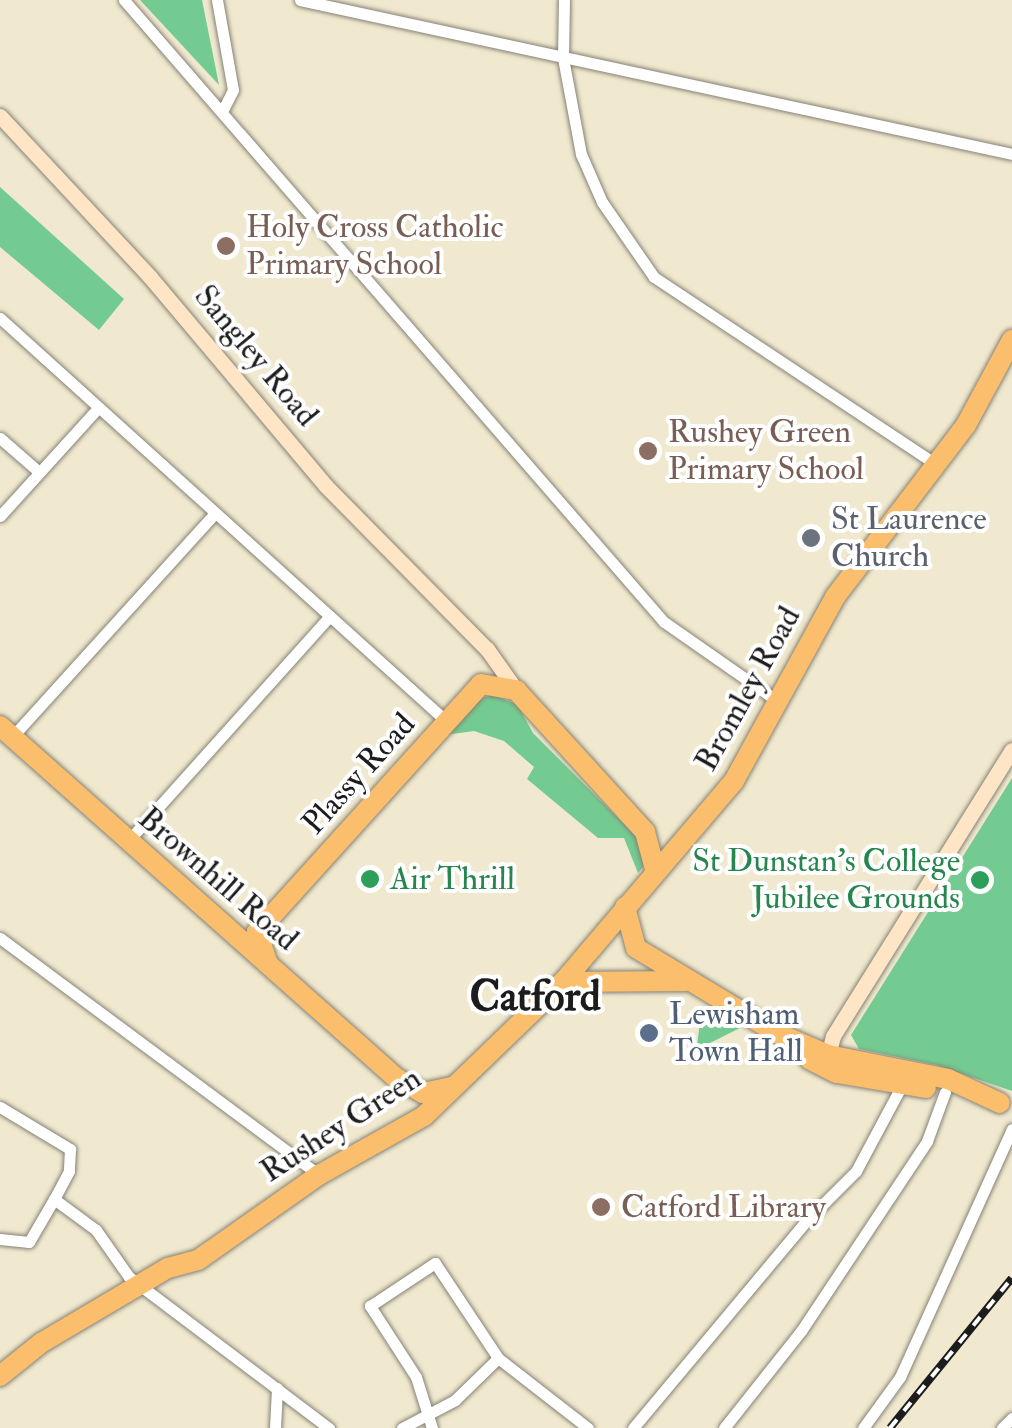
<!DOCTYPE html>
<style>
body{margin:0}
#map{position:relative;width:1012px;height:1428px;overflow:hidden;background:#f0e9cf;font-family:"IM FELL Double Pica",serif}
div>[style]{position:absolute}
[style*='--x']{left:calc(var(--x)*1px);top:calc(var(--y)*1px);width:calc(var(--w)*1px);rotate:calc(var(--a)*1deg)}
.green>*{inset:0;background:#74cb91}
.roads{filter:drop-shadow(0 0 2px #868276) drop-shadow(0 0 2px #868276)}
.street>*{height:11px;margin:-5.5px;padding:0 5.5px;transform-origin:5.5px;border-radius:5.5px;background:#fff}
.secondary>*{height:15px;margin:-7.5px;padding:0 7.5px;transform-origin:7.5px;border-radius:7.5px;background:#fde5c5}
.highway>*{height:20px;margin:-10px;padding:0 10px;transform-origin:10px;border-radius:10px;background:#fabe6d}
.rail>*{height:8px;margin-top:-4px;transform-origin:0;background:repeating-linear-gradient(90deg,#fff 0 11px,#1c1c1c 0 22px);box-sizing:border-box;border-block:2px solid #1c1c1c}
.dots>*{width:28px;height:28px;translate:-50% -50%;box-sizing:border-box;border:5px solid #fff;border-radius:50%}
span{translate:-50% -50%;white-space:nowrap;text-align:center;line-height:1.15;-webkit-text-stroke:8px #fff;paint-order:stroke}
.education-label{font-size:32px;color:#785e54}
.left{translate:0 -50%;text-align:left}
.street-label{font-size:32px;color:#1c1c1c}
.worship-label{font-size:32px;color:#5b616d}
.leisure-label{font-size:32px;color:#27864d}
.right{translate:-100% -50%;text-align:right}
.service-label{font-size:32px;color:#4e5e75}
.district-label{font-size:42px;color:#1c1c1c;font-weight:700}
</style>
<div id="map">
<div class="green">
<div style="clip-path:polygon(140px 0,202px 0,219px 85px)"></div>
<div style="clip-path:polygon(0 187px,124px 299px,99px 330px,0 247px)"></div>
<div style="clip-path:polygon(493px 695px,517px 704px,533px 733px,646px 846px,648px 861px,638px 873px,624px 838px,598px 838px,527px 779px,534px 767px,504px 741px,474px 731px,445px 735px,481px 698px)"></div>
<div style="clip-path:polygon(1012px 778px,1012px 1091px,936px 1065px,859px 1049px,851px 1035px)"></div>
<div style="clip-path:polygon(702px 1007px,742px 1027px,690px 1053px,697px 1045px)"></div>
</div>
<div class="roads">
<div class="street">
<div style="--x:124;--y:0;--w:824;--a:49.04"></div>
<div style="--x:664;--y:622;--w:141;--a:34.9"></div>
<div style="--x:217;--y:0;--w:91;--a:79.9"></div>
<div style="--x:233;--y:90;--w:25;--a:117"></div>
<div style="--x:300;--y:0;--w:728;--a:12.2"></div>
<div style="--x:564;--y:0;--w:58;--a:91"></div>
<div style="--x:563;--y:58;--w:98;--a:79.4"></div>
<div style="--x:581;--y:154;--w:52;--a:66.4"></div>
<div style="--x:602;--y:202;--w:91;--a:55.3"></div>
<div style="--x:654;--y:277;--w:340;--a:33.6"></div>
<div style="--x:0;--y:318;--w:601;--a:42.1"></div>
<div style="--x:0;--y:438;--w:52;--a:41.1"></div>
<div style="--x:0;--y:516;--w:146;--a:-47.8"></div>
<div style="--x:12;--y:737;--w:302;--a:-47.8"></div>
<div style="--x:128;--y:841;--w:302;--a:-48.1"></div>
<div style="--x:0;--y:938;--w:397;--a:36.6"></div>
<div style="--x:0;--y:1107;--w:82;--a:31"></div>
<div style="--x:70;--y:1149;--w:22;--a:93"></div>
<div style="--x:69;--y:1171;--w:32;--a:118"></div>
<div style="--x:54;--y:1199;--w:52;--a:36.4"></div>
<div style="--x:96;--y:1230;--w:57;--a:54.9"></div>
<div style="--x:129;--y:1277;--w:251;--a:37.1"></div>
<div style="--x:0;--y:1239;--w:29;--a:6"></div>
<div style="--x:29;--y:1242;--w:50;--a:-59.8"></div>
<div style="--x:275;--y:1428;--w:40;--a:-87.1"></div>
<div style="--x:402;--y:1428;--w:60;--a:-27.8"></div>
<div style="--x:455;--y:1400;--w:60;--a:-44.3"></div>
<div style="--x:432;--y:1428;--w:53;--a:-107.4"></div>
<div style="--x:416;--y:1377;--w:85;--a:-122.9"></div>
<div style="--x:370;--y:1306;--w:78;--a:-33.5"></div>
<div style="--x:435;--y:1263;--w:114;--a:56.4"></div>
<div style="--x:498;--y:1358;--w:114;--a:37.9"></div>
<div style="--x:633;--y:1428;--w:270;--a:-50.1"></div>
<div style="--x:806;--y:1221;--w:71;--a:-45"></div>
<div style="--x:856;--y:1171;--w:100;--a:-61.9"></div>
<div style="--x:724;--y:1428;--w:124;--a:-51.6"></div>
<div style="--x:801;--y:1331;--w:228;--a:-56.4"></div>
<div style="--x:927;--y:1141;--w:52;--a:-69.8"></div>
<div style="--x:863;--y:1428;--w:63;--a:-54"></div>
<div style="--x:900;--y:1377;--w:272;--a:-65.7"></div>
<div style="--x:1002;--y:1428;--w:14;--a:-45"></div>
</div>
<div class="secondary">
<div style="--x:0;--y:116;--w:220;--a:47"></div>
<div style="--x:150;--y:277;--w:273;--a:49.9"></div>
<div style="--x:326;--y:486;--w:229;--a:45.4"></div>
<div style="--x:487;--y:649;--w:50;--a:54.7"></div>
<div style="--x:835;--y:1061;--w:9;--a:-139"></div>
<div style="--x:828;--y:1055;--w:20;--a:-75"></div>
<div style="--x:833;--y:1036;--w:337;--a:-58"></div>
</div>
<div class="highway">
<div style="--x:0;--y:726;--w:530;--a:41.63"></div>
<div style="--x:396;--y:1078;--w:31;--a:29"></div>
<div style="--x:423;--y:1093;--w:29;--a:-12"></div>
<div style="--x:625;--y:907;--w:42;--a:75"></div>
<div style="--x:636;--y:948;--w:165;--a:31.1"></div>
<div style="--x:777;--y:1033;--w:56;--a:23.3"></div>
<div style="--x:828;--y:1055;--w:122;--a:11.3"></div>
<div style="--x:948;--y:1079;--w:57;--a:24.8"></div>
<div style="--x:268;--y:964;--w:34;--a:-109"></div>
<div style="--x:257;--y:932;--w:334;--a:-47.9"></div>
<div style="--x:481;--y:684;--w:36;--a:10"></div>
<div style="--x:516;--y:690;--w:192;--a:47.7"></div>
<div style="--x:645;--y:832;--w:38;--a:75"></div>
<div style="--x:563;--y:982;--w:123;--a:-0.5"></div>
<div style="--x:809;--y:1059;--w:31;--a:27"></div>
<div style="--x:837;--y:1073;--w:90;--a:9.6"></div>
<div style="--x:0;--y:1376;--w:53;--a:-38.8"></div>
<div style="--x:41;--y:1343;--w:147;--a:-30.6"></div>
<div style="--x:168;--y:1268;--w:31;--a:-15"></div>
<div style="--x:198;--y:1260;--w:148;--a:-35.1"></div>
<div style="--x:319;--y:1175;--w:120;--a:-29.3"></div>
<div style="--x:424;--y:1116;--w:193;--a:-44"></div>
<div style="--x:563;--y:982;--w:264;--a:-49.6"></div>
<div style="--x:734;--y:781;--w:210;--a:-61.2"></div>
<div style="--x:835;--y:597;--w:216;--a:-52.7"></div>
<div style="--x:966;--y:425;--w:97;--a:-61.6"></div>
</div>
</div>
<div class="rail">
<div style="--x:890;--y:1428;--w:193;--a:-50.9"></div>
</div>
<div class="dots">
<div style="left:226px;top:246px;background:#8d6e63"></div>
<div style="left:648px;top:451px;background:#8d6e63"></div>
<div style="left:811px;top:538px;background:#6b7280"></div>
<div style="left:370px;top:879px;background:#2e9e5b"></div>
<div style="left:980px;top:880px;background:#2e9e5b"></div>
<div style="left:649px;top:1033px;background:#5c6f8a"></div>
<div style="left:601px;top:1207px;background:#8d6e63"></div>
</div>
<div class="education-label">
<span class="left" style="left:246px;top:246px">Holy Cross Catholic<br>Primary School</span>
<span class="left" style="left:668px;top:451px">Rushey Green<br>Primary School</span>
<span class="left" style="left:621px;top:1207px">Catford Library</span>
</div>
<div class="street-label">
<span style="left:256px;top:356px;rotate:50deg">Sangley Road</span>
<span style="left:748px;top:689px;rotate:-61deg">Bromley Road</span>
<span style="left:359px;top:774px;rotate:-48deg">Plassy Road</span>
<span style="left:218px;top:879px;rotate:41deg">Brownhill Road</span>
<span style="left:341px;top:1125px;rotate:-33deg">Rushey Green</span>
</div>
<div class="worship-label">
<span class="left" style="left:831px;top:538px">St Laurence<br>Church</span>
</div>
<div class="leisure-label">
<span class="right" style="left:960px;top:880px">St Dunstan's College<br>Jubilee Grounds</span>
<span class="left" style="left:390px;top:879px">Air Thrill</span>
</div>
<div class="service-label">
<span class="left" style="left:669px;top:1033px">Lewisham<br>Town Hall</span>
</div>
<div class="district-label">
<span style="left:535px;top:997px">Catford</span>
</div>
</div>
